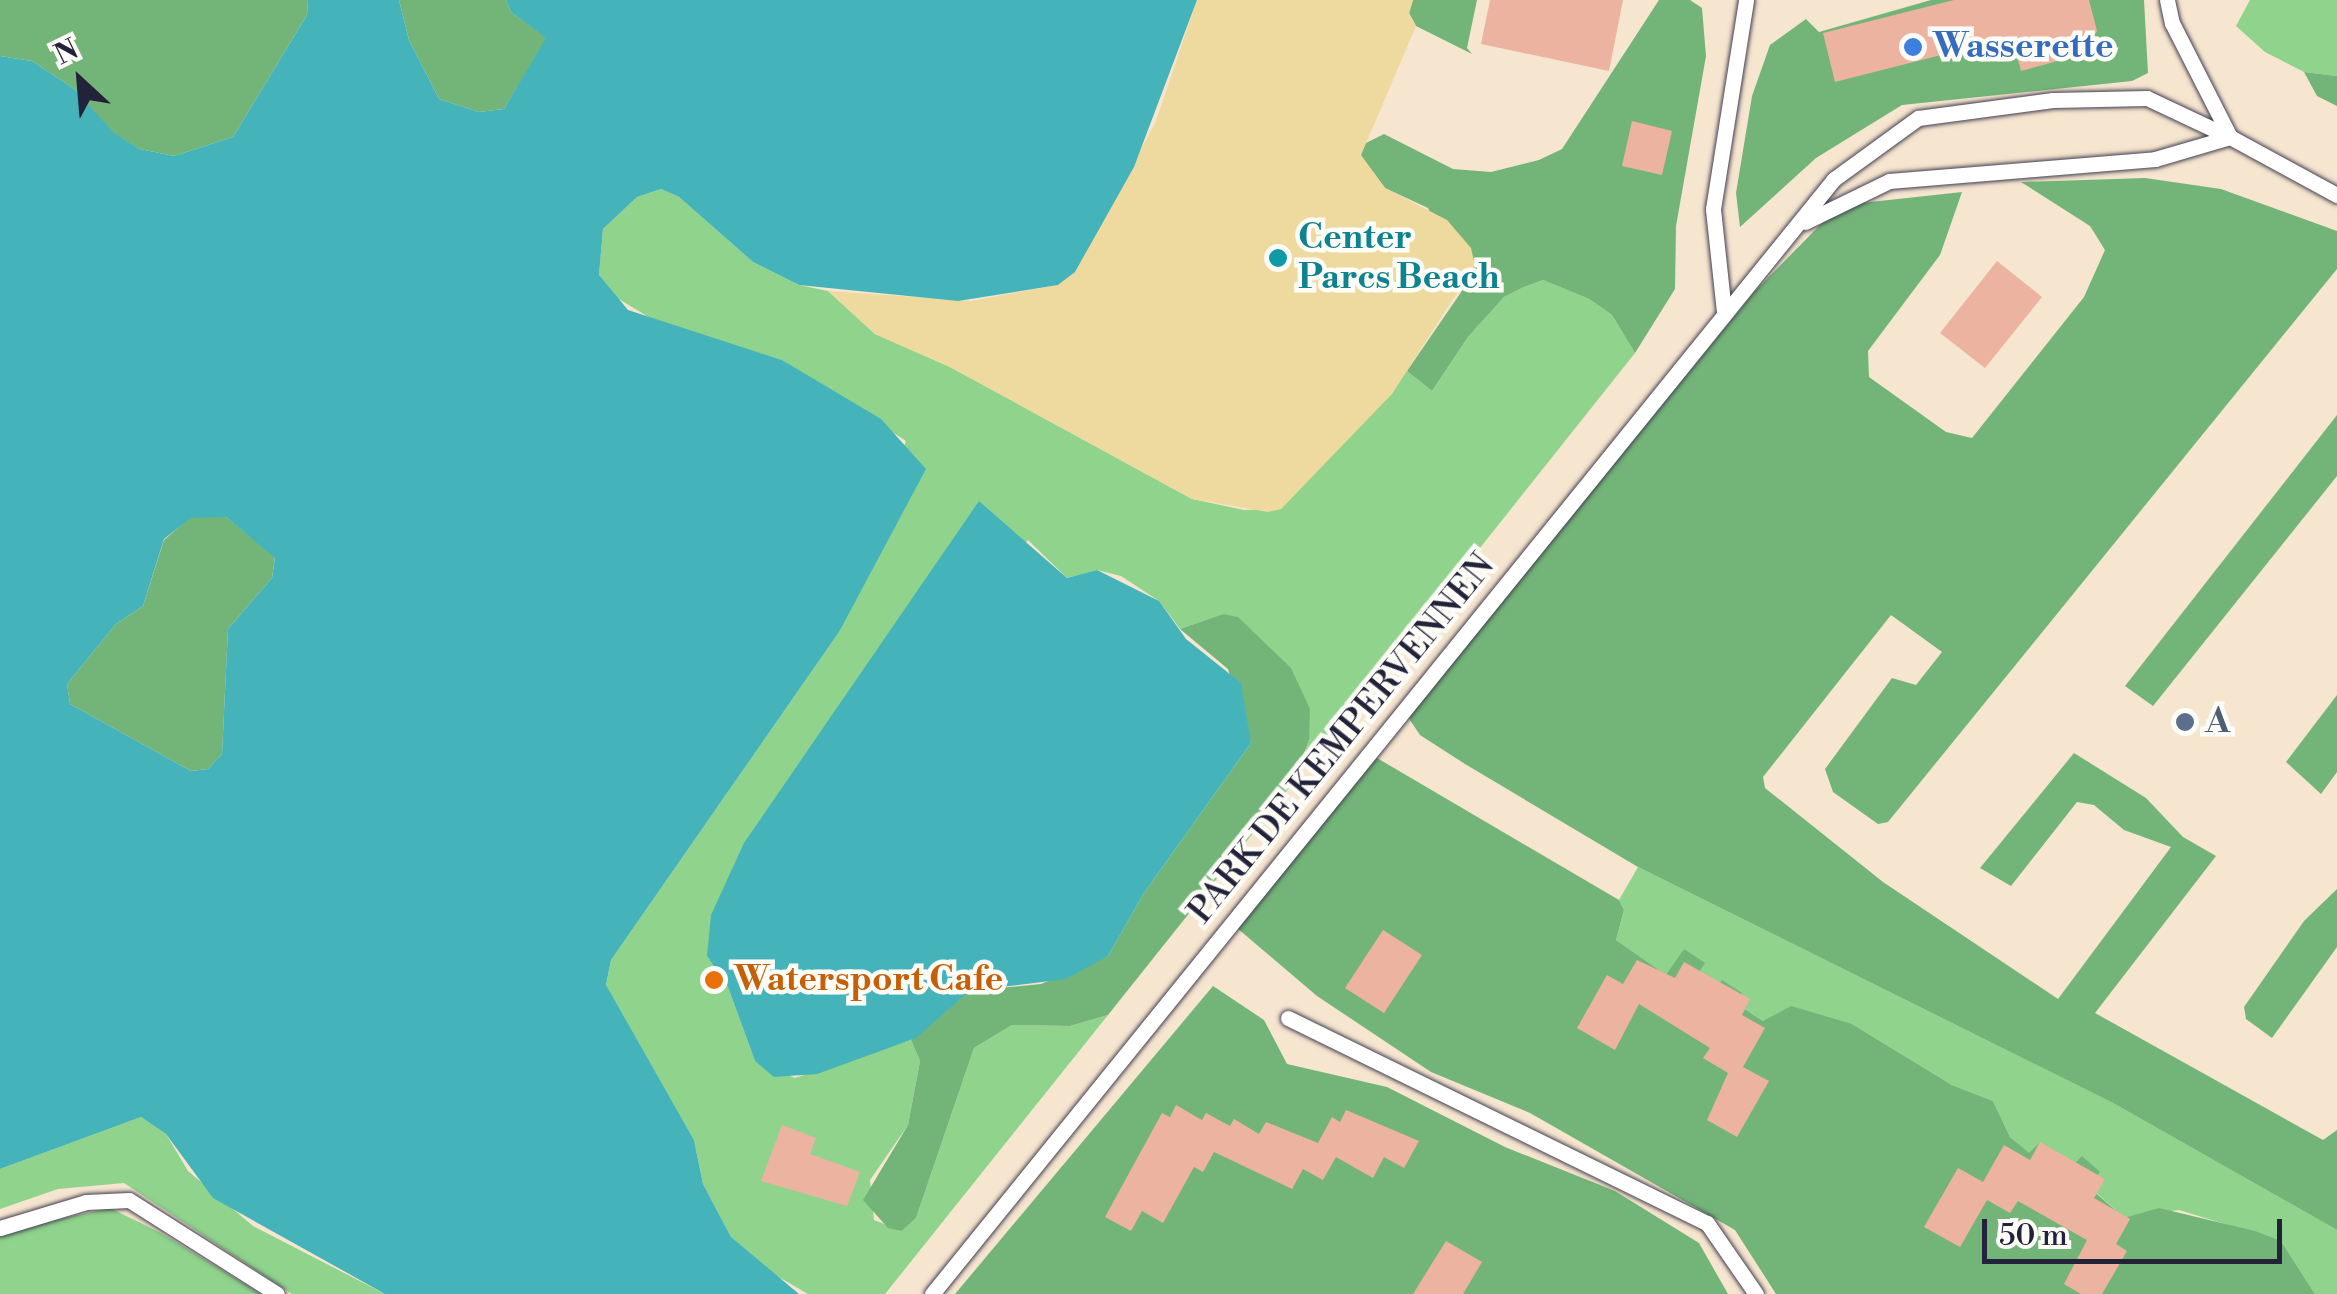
<!DOCTYPE html>
<style>
body{margin:0}
#map{position:relative;width:2337px;height:1294px;overflow:hidden;background:#f6e5cf;font-family:"Libre Bodoni",serif}
div>[style]{position:absolute}
[style*='--x']{left:calc(var(--x)*1px);top:calc(var(--y)*1px);width:calc(var(--w)*1px);rotate:calc(var(--a)*1deg)}
.green>*{inset:0;background:#8fd38c}
.forest>*{inset:0;background:#73b578}
.sand>*{inset:0;background:#eeda9e}
.water>*{inset:0;background:#44b4ba}
.building>*{inset:0;background:#edb3a1}
.roads{filter:drop-shadow(0 0 2px #423f51) drop-shadow(0 0 2px #423f51)}
.service>*{height:15px;margin:-7.5px;padding:0 7.5px;transform-origin:7.5px;border-radius:7.5px;background:#fff}
.dots>*{width:28px;height:28px;translate:-50% -50%;box-sizing:border-box;border:5px solid #fdfcf7;border-radius:50%}
span{translate:-50% -50%;white-space:nowrap;text-align:center;line-height:1.15;-webkit-text-stroke:9px #fdfcf7;paint-order:stroke}
.shop-label{font-size:35px;color:#366cbe;font-weight:700}
.left{translate:0 -50%;text-align:left}
.culture-label{font-size:35px;color:#0d838f;font-weight:700}
.service-label{font-size:35px;color:#4e5e75;font-weight:700}
.street-label{font-size:35px;color:#22223b}
.food-label{font-size:35px;color:#c56008;font-weight:700}
.north{position:absolute;left:30px;top:30px;width:100px;height:100px;-webkit-text-stroke:8px #fdfcf7;paint-order:stroke;rotate:334deg;font-size:28px;font-weight:700;line-height:40px;text-align:center;color:#22223b}
.north::after{content:'';display:block;margin:auto;width:35px;height:45px;background:#22223b;clip-path:polygon(50% 0,100% 100%,50% 72%,0 100%)}
.scale{position:absolute;left:1982px;top:1219px;width:300px;height:45px;box-sizing:border-box;border:5px solid #22223b;border-top:0;padding-left:12px;font-size:30px;line-height:35px;white-space:nowrap;color:#22223b;-webkit-text-stroke:8px #fdfcf7;paint-order:stroke}
</style>
<div id="map">
<div class="green">
<div style="clip-path:polygon(2250px 0,2337px 0,2337px 76px,2304px 72px,2265px 52px,2236px 26px)"></div>
<div style="clip-path:polygon(661px 189px,679px 197px,753px 262px,799px 285px,828px 291px,875px 334px,950px 367px,1192px 499px,1244px 510px,1281px 509px,1407px 371px,1432px 391px,1468px 337px,1504px 297px,1524px 287px,1543px 280px,1589px 299px,1612px 315px,1635px 353px,1293px 783px,1309px 740px,1223px 614px,1180px 629px,1159px 601px,1121px 576px,1097px 570px,1067px 578px,1028px 540px,707px 956px,728px 987px,755px 1061px,795px 1078px,911px 1040px,920px 1061px,908px 1125px,870px 1180px,874px 1220px,902px 1231px,916px 1218px,974px 1048px,1012px 1025px,1070px 1026px,1108px 1015px,885px 1294px,808px 1294px,758px 1265px,731px 1237px,703px 1184px,694px 1140px,606px 986px,611px 960px,839px 632px,906px 441px,782px 360px,655px 321px,609px 293px,599px 275px,603px 229px,637px 197px)"></div>
<div style="clip-path:polygon(1638px 867px,2113px 1103px,2337px 1230px,2337px 1294px,2315px 1294px,2281px 1241px,2179px 1210px,2124px 1218px,2088px 1185px,2083px 1157px,2067px 1173px,2039px 1143px,2029px 1154px,2010px 1137px,1993px 1101px,1952px 1085px,1852px 1024px,1763px 1021px,1697px 976px,1684px 949px,1667px 976px,1616px 940px,1624px 910px,1619px 900px)"></div>
<div style="clip-path:polygon(141px 1117px,166px 1134px,188px 1171px,253px 1226px,385px 1294px,292px 1294px,124px 1183px,58px 1189px,0 1209px,0 1169px)"></div>
<div style="clip-path:polygon(110px 1208px,161px 1233px,261px 1294px,0 1294px,0 1232px)"></div>
</div>
<div class="forest">
<div style="clip-path:polygon(0 0,308px 0,307px 15px,233px 137px,174px 156px,140px 149px,113px 133px,73px 88px,32px 61px,0 56px)"></div>
<div style="clip-path:polygon(399px 0,506px 0,511px 12px,547px 38px,504px 109px,479px 112px,439px 99px,409px 40px)"></div>
<div style="clip-path:polygon(1413px 0,1477px 0,1467px 48px,1472px 54px,1416px 26px,1409px 13px)"></div>
<div style="clip-path:polygon(1659px 0,1690px 0,1702px 8px,1706px 56px,1676px 226px,1675px 289px,1635px 353px,1612px 315px,1589px 299px,1543px 280px,1524px 287px,1504px 297px,1468px 337px,1432px 391px,1407px 371px,1466px 285px,1428px 208px,1385px 188px,1361px 156px,1362px 145px,1384px 134px,1453px 169px,1491px 172px,1539px 160px,1562px 149px)"></div>
<div style="clip-path:polygon(1931px 0,2144px 0,2148px 73px,2132px 81px,1902px 105px,1816px 158px,1740px 227px,1736px 193px,1752px 96px,1770px 45px,1806px 19px,1819px 32px)"></div>
<div style="clip-path:polygon(2304px 72px,2337px 76px,2337px 106px,2317px 96px)"></div>
<div style="clip-path:polygon(2145px 178px,2221px 189px,2337px 231px,2337px 269px,1888px 822px,1878px 824px,1833px 792px,1825px 769px,1892px 678px,1916px 685px,1942px 652px,1891px 615px,1763px 777px,1765px 788px,1883px 882px,2058px 999px,2171px 847px,2124px 830px,2094px 805px,2077px 802px,2011px 886px,1980px 868px,2074px 753px,2146px 798px,2183px 837px,2216px 856px,2095px 1013px,2323px 1140px,2337px 1130px,2337px 1230px,2113px 1103px,1638px 867px,1465px 764px,1420px 735px,1408px 717px,1755px 291px,1823px 222px,1852px 204px,1962px 192px,1940px 255px,1868px 351px,1869px 377px,1946px 432px,1972px 438px,2084px 297px,2105px 250px,2090px 226px,2021px 182px)"></div>
<div style="clip-path:polygon(2337px 415px,2337px 476px,2153px 706px,2125px 686px)"></div>
<div style="clip-path:polygon(191px 517px,226px 517px,275px 557px,272px 578px,228px 629px,222px 754px,208px 769px,191px 771px,70px 704px,67px 684px,116px 624px,143px 606px,164px 540px)"></div>
<div style="clip-path:polygon(1223px 614px,1238px 617px,1291px 668px,1310px 709px,1309px 740px,1293px 783px,1108px 1015px,1070px 1026px,1012px 1025px,974px 1048px,916px 1218px,902px 1231px,888px 1228px,863px 1200px,908px 1125px,920px 1061px,911px 1040px,968px 991px,1041px 984px,1108px 956px,1144px 893px,1251px 743px,1228px 669px,1180px 629px)"></div>
<div style="clip-path:polygon(2337px 695px,2337px 772px,2321px 794px,2286px 762px)"></div>
<div style="clip-path:polygon(1377px 758px,1619px 900px,1624px 910px,1616px 940px,1666px 975px,1684px 949px,1705px 963px,1697px 975px,1716px 988px,1722px 980px,1742px 993px,1736px 1003px,1763px 1021px,1791px 1006px,1852px 1024px,1952px 1085px,1993px 1101px,2010px 1137px,2029px 1153px,2039px 1143px,2067px 1172px,2082px 1156px,2100px 1172px,2088px 1186px,2124px 1218px,2159px 1208px,2255px 1231px,2281px 1241px,2315px 1294px,1776px 1294px,1735px 1230px,1530px 1113px,1431px 1072px,1317px 996px,1237px 928px)"></div>
<div style="clip-path:polygon(2337px 889px,2337px 947px,2272px 1038px,2246px 1019px,2244px 1007px,2304px 921px)"></div>
<div style="clip-path:polygon(1213px 986px,1264px 1020px,1287px 1064px,1387px 1087px,1505px 1147px,1615px 1191px,1699px 1243px,1728px 1294px,955px 1294px)"></div>
</div>
<div class="sand">
<div style="clip-path:polygon(1197px 0,1413px 0,1409px 13px,1416px 26px,1361px 155px,1385px 188px,1447px 220px,1471px 248px,1475px 265px,1392px 394px,1281px 509px,1268px 512px,1192px 499px,950px 367px,875px 334px,828px 291px,971px 301px,1058px 285px,1075px 272px,1156px 121px)"></div>
</div>
<div class="water">
<div style="clip-path:polygon(evenodd,308px 0,399px 0,409px 40px,439px 99px,479px 112px,504px 109px,546px 38px,511px 12px,506px 0,1197px 0,1134px 167px,1075px 272px,1058px 285px,958px 301px,799px 285px,753px 262px,679px 197px,661px 189px,637px 197px,603px 229px,599px 275px,628px 310px,782px 360px,881px 419px,926px 469px,839px 632px,611px 960px,606px 985px,694px 1140px,703px 1184px,731px 1237px,799px 1294px,385px 1294px,213px 1198px,166px 1134px,141px 1117px,0 1169px,0 56px,32px 61px,73px 88px,114px 133px,140px 149px,174px 156px,233px 137px,307px 15px,308px 0,226px 517px,275px 558px,272px 578px,228px 629px,222px 754px,208px 769px,191px 771px,70px 704px,67px 684px,116px 624px,143px 606px,164px 539px,191px 518px,226px 517px)"></div>
<div style="clip-path:polygon(979px 501px,1067px 578px,1097px 570px,1159px 601px,1186px 639px,1241px 683px,1251px 743px,1144px 893px,1108px 956px,1066px 979px,969px 991px,916px 1038px,817px 1074px,774px 1077px,755px 1061px,728px 987px,707px 956px,711px 915px,744px 843px)"></div>
</div>
<div class="building">
<div style="clip-path:polygon(1490px 0,1623px 0,1609px 71px,1481px 44px)"></div>
<div style="clip-path:polygon(1954px 0,2089px 0,2097px 31px,2083px 54px,2021px 71px,2012px 37px,1835px 82px,1823px 33px)"></div>
<div style="clip-path:polygon(1632px 121px,1672px 131px,1662px 175px,1622px 166px)"></div>
<div style="clip-path:polygon(1997px 261px,2042px 297px,1985px 368px,1940px 333px)"></div>
<div style="clip-path:polygon(1383px 930px,1422px 955px,1384px 1013px,1345px 988px)"></div>
<div style="clip-path:polygon(1637px 960px,1675px 978px,1684px 962px,1750px 999px,1742px 1015px,1765px 1028px,1743px 1067px,1769px 1081px,1737px 1137px,1707px 1120px,1728px 1073px,1703px 1058px,1710px 1048px,1639px 1004px,1615px 1050px,1577px 1028px,1607px 975px,1623px 984px)"></div>
<div style="clip-path:polygon(1176px 1105px,1202px 1120px,1206px 1113px,1230px 1126px,1234px 1119px,1259px 1134px,1266px 1122px,1318px 1143px,1332px 1117px,1340px 1122px,1346px 1110px,1419px 1141px,1404px 1168px,1384px 1157px,1373px 1178px,1336px 1157px,1323px 1180px,1303px 1169px,1292px 1189px,1214px 1152px,1203px 1172px,1194px 1167px,1163px 1223px,1142px 1211px,1131px 1231px,1105px 1217px,1162px 1113px,1170px 1117px)"></div>
<div style="clip-path:polygon(782px 1125px,816px 1138px,810px 1154px,860px 1172px,847px 1206px,761px 1181px)"></div>
<div style="clip-path:polygon(2040px 1142px,2105px 1179px,2094px 1198px,2130px 1219px,2116px 1244px,2127px 1251px,2102px 1294px,2081px 1294px,2064px 1284px,2087px 1240px,2018px 1201px,2010px 1213px,1987px 1200px,1960px 1247px,1924px 1227px,1958px 1168px,1983px 1182px,2004px 1145px,2030px 1160px)"></div>
<div style="clip-path:polygon(1446px 1241px,1482px 1262px,1463px 1294px,1413px 1294px)"></div>
</div>
<div class="roads">
<div class="service">
<div style="--x:2167;--y:0;--w:24;--a:78"></div>
<div style="--x:2172;--y:23;--w:128;--a:63"></div>
<div style="--x:2230;--y:137;--w:122;--a:28.5"></div>
<div style="--x:1805;--y:222;--w:93;--a:-26"></div>
<div style="--x:1889;--y:181;--w:267;--a:-4.7"></div>
<div style="--x:2155;--y:159;--w:78;--a:-16.3"></div>
<div style="--x:1724;--y:312;--w:104;--a:-96.1"></div>
<div style="--x:1713;--y:209;--w:212;--a:-81"></div>
<div style="--x:1288;--y:1018;--w:466;--a:26.1"></div>
<div style="--x:1707;--y:1223;--w:86;--a:55.4"></div>
<div style="--x:0;--y:1228;--w:90;--a:-16.8"></div>
<div style="--x:86;--y:1202;--w:43;--a:-2.7"></div>
<div style="--x:129;--y:1200;--w:175;--a:32.4"></div>
<div style="--x:932;--y:1294;--w:1434;--a:-51.03"></div>
<div style="--x:1834;--y:179;--w:104;--a:-36"></div>
<div style="--x:1918;--y:118;--w:136;--a:-7.6"></div>
<div style="--x:2053;--y:100;--w:94;--a:-1.2"></div>
<div style="--x:2147;--y:98;--w:92;--a:25.2"></div>
</div>
</div>
<div class="dots">
<div style="left:1913px;top:47px;background:#3f7fe0"></div>
<div style="left:1278px;top:258px;background:#0f9aa8"></div>
<div style="left:2185px;top:722px;background:#5c6f8a"></div>
<div style="left:714px;top:980px;background:#e8710a"></div>
</div>
<div class="shop-label">
<span class="left" style="left:1933px;top:47px">Wasserette</span>
</div>
<div class="culture-label">
<span class="left" style="left:1298px;top:258px">Center<br>Parcs Beach</span>
</div>
<div class="service-label">
<span class="left" style="left:2205px;top:722px">A</span>
</div>
<div class="street-label">
<span style="left:1342px;top:739px;rotate:-51deg">PARK DE KEMPERVENNEN</span>
</div>
<div class="food-label">
<span class="left" style="left:734px;top:980px">Watersport Cafe</span>
</div>
<div class="north">N</div>
<div class="scale">50 m</div>
</div>
